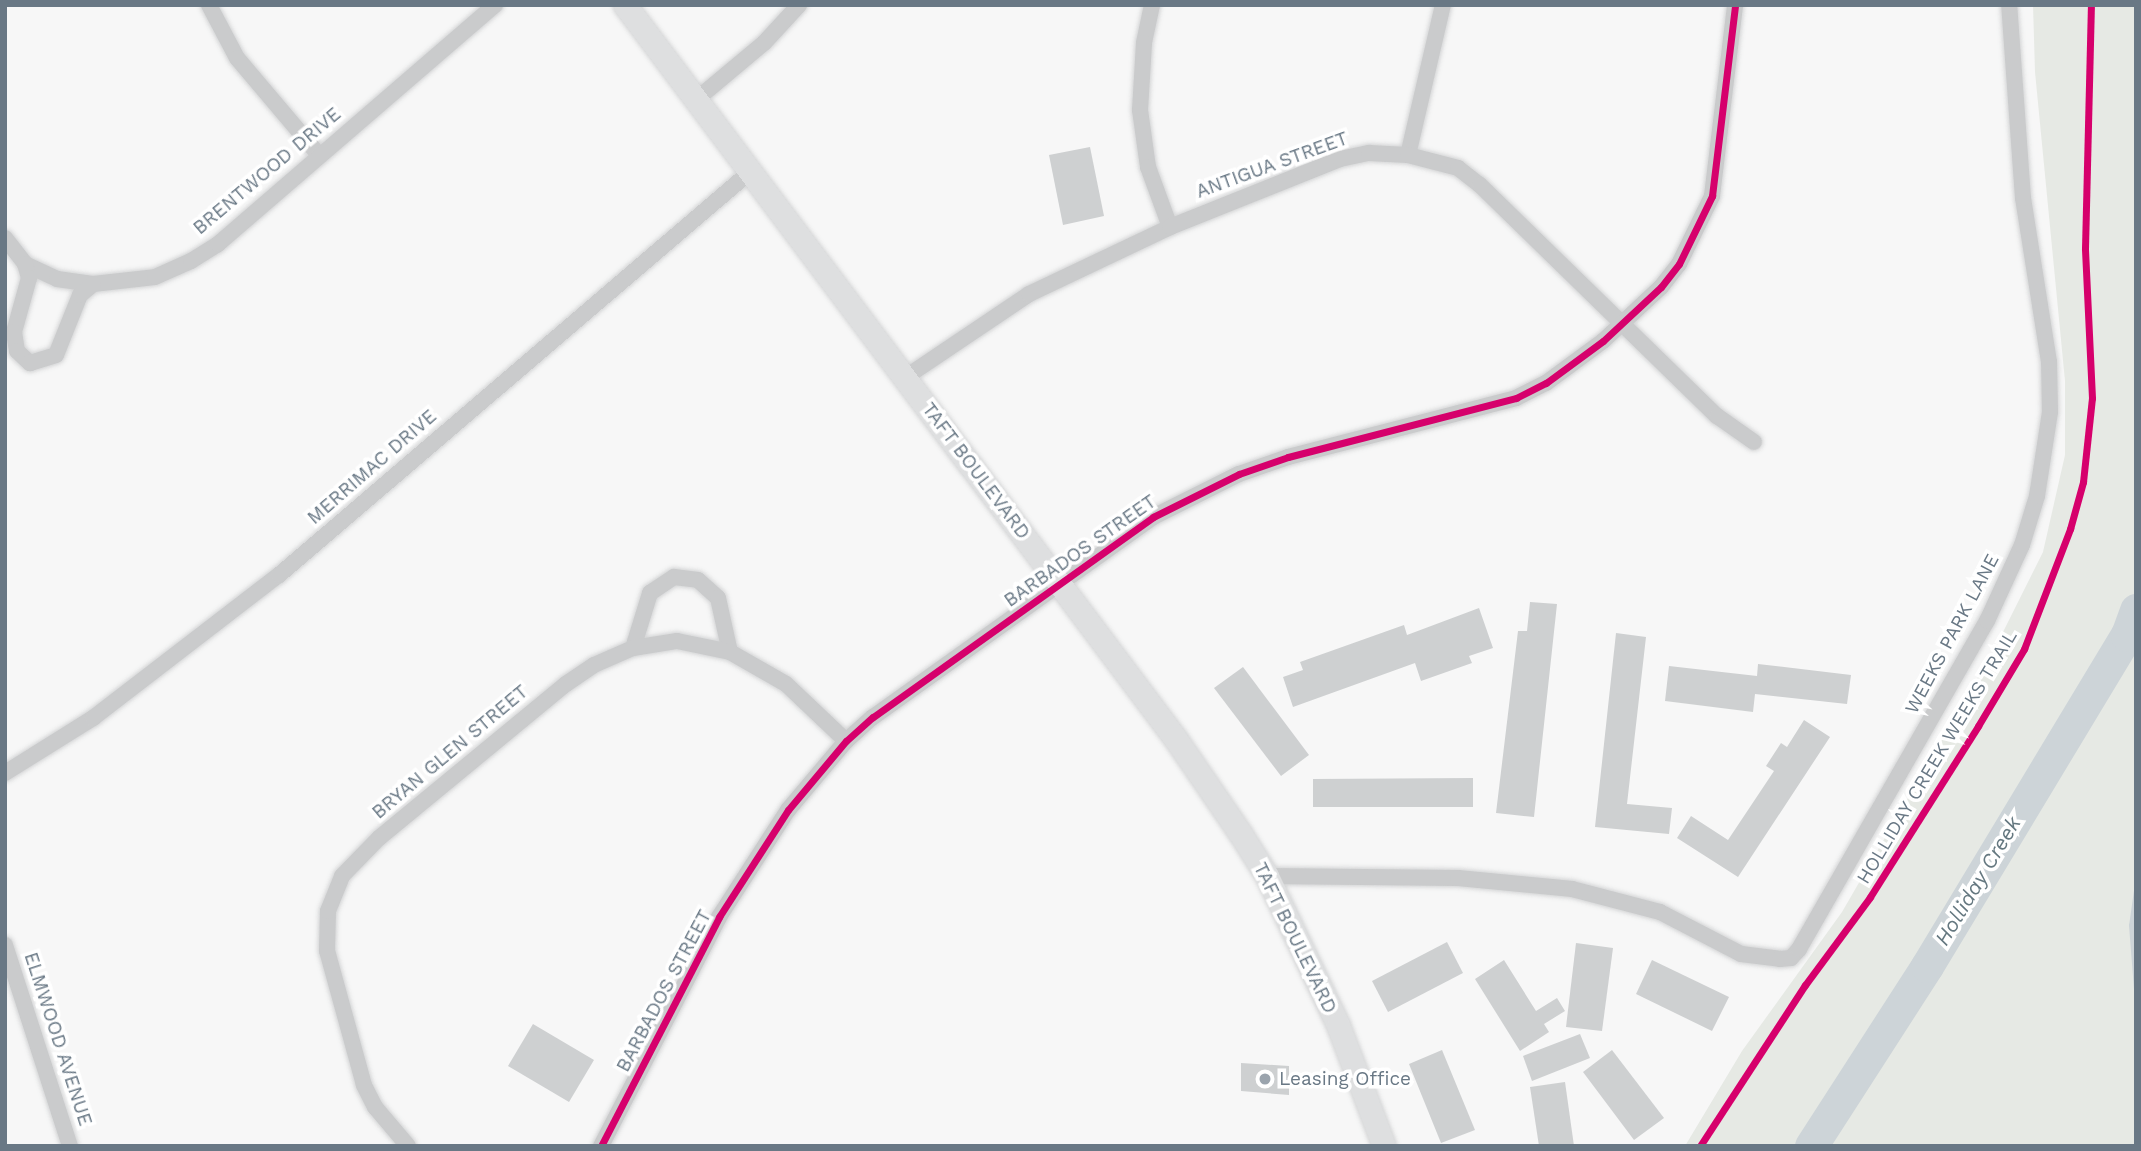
<!DOCTYPE html>
<style>
body{margin:0}
#map{position:relative;width:2141px;height:1151px;overflow:hidden;background:#f7f7f7;font-family:"Work Sans",sans-serif}
div>[style]{position:absolute}
[style*='--x']{left:calc(var(--x)*1px);top:calc(var(--y)*1px);width:calc(var(--w)*1px);rotate:calc(var(--a)*1deg)}
.green>*{inset:0;background:#e6e9e4}
.stream>*{height:5px;margin:-2.5px;padding:0 2.5px;transform-origin:2.5px;border-radius:2.5px;background:#cdd4d8}
.river>*{height:33px;margin:-16.5px;padding:0 16.5px;transform-origin:16.5px;border-radius:16.5px;background:#cdd4d8}
.building>*{inset:0;background:#ced0d1}
.roads{filter:drop-shadow(0 0 2px #d4d5d6) drop-shadow(0 0 2px #d4d5d6)}
.street>*{height:16px;margin:-8px;padding:0 8px;transform-origin:8px;border-radius:8px;background:#cacbcc}
.secondary>*{height:23px;margin:-11.5px;padding:0 11.5px;transform-origin:11.5px;border-radius:11.5px;background:#dedfe0}
.cycleway>*{height:7px;margin:-3.5px;padding:0 3.5px;transform-origin:3.5px;border-radius:3.5px;background:#d6006c}
.dots>*{width:19px;height:19px;translate:-50% -50%;box-sizing:border-box;border:4px solid #fff;border-radius:50%}
span{translate:-50% -50%;white-space:nowrap;text-align:center;line-height:1.15;-webkit-text-stroke:7px #fff;paint-order:stroke}
.street-label{font-size:19px;color:#697885}
.poi-label{font-size:19px;color:#697885}
.left{translate:0 -50%;text-align:left}
.water-label{font-size:21px;color:#657880;font-style:italic}
.frame{position:absolute;inset:0;border:7px solid #697885;pointer-events:none}
</style>
<div id="map">
<div class="green">
<div style="clip-path:polygon(2033px 5px,2136px 5px,2136px 1146px,1685px 1146px,1742px 1051px,1842px 912px,1996px 646px,2043px 552px,2065px 455px,2065px 381px,2035px 72px)"></div>
</div>
<div class="stream">
<div style="--x:2136;--y:890;--w:35;--a:98"></div>
<div style="--x:2131;--y:925;--w:64;--a:85.5"></div>
</div>
<div class="river">
<div style="--x:1811;--y:1146;--w:214;--a:-57.2"></div>
<div style="--x:1927;--y:966;--w:387;--a:-58.9"></div>
<div style="--x:2127;--y:635;--w:27;--a:-70"></div>
</div>
<div class="building">
<div style="clip-path:polygon(1090px 147px,1104px 216px,1063px 225px,1049px 155px)"></div>
<div style="clip-path:polygon(1530px 602px,1557px 604px,1534px 817px,1496px 813px,1518px 631px,1527px 631px)"></div>
<div style="clip-path:polygon(1479px 608px,1493px 648px,1469px 656px,1472px 663px,1421px 681px,1415px 663px,1293px 707px,1283px 677px,1303px 670px,1300px 662px,1404px 625px,1407px 635px)"></div>
<div style="clip-path:polygon(1616px 633px,1646px 637px,1627px 804px,1672px 808px,1669px 834px,1595px 827px)"></div>
<div style="clip-path:polygon(1758px 664px,1851px 675px,1847px 704px,1755px 694px,1753px 712px,1665px 701px,1669px 666px,1757px 676px)"></div>
<div style="clip-path:polygon(1243px 667px,1309px 755px,1281px 776px,1214px 688px)"></div>
<div style="clip-path:polygon(1804px 720px,1830px 737px,1738px 877px,1677px 838px,1691px 816px,1728px 840px,1774px 771px,1766px 766px,1781px 743px,1787px 747px)"></div>
<div style="clip-path:polygon(1473px 778px,1473px 807px,1313px 807px,1313px 779px)"></div>
<div style="clip-path:polygon(1447px 942px,1463px 973px,1388px 1012px,1372px 981px)"></div>
<div style="clip-path:polygon(1576px 943px,1613px 948px,1602px 1031px,1566px 1027px)"></div>
<div style="clip-path:polygon(1504px 960px,1536px 1011px,1557px 998px,1565px 1011px,1544px 1024px,1549px 1032px,1520px 1051px,1475px 979px)"></div>
<div style="clip-path:polygon(1652px 960px,1729px 997px,1712px 1031px,1636px 994px)"></div>
<div style="clip-path:polygon(533px 1024px,594px 1060px,569px 1102px,508px 1066px)"></div>
<div style="clip-path:polygon(1580px 1034px,1590px 1058px,1532px 1081px,1523px 1056px)"></div>
<div style="clip-path:polygon(1442px 1050px,1475px 1130px,1441px 1143px,1409px 1064px)"></div>
<div style="clip-path:polygon(1612px 1050px,1664px 1118px,1634px 1140px,1583px 1072px)"></div>
<div style="clip-path:polygon(1241px 1063px,1289px 1066px,1289px 1095px,1241px 1091px)"></div>
<div style="clip-path:polygon(1565px 1082px,1574px 1146px,1539px 1146px,1530px 1087px)"></div>
</div>
<div class="roads">
<div class="street">
<div style="--x:209;--y:5;--w:60;--a:62.2"></div>
<div style="--x:237;--y:58;--w:127;--a:49.8"></div>
<div style="--x:1152;--y:5;--w:39;--a:102"></div>
<div style="--x:1144;--y:43;--w:67;--a:93.4"></div>
<div style="--x:1140;--y:110;--w:58;--a:82"></div>
<div style="--x:1148;--y:167;--w:64;--a:69.9"></div>
<div style="--x:697;--y:99;--w:87;--a:-39.9"></div>
<div style="--x:764;--y:43;--w:52;--a:-47.4"></div>
<div style="--x:1408;--y:155;--w:154;--a:-76.9"></div>
<div style="--x:5;--y:238;--w:33;--a:52"></div>
<div style="--x:25;--y:264;--w:35;--a:25"></div>
<div style="--x:57;--y:279;--w:36;--a:8"></div>
<div style="--x:93;--y:284;--w:62;--a:-6.4"></div>
<div style="--x:155;--y:277;--w:39;--a:-24"></div>
<div style="--x:191;--y:261;--w:32;--a:-32"></div>
<div style="--x:218;--y:244;--w:366;--a:-40.8"></div>
<div style="--x:25;--y:264;--w:15;--a:74"></div>
<div style="--x:29;--y:278;--w:56;--a:105.5"></div>
<div style="--x:14;--y:332;--w:19;--a:81"></div>
<div style="--x:17;--y:351;--w:18;--a:43"></div>
<div style="--x:30;--y:363;--w:27;--a:-17"></div>
<div style="--x:56;--y:355;--w:65;--a:-68.2"></div>
<div style="--x:80;--y:295;--w:17;--a:-40"></div>
<div style="--x:906;--y:377;--w:148;--a:-34"></div>
<div style="--x:1029;--y:294;--w:156;--a:-25.4"></div>
<div style="--x:1170;--y:227;--w:183;--a:-21.8"></div>
<div style="--x:1340;--y:159;--w:30;--a:-12"></div>
<div style="--x:1369;--y:153;--w:39;--a:3"></div>
<div style="--x:1408;--y:155;--w:52;--a:14.6"></div>
<div style="--x:1458;--y:168;--w:28;--a:38"></div>
<div style="--x:1480;--y:185;--w:331;--a:44.3"></div>
<div style="--x:1717;--y:416;--w:45;--a:35.1"></div>
<div style="--x:633;--y:648;--w:58;--a:-72.8"></div>
<div style="--x:650;--y:593;--w:29;--a:-34"></div>
<div style="--x:674;--y:577;--w:24;--a:7"></div>
<div style="--x:698;--y:580;--w:27;--a:42"></div>
<div style="--x:718;--y:598;--w:55;--a:77.5"></div>
<div style="--x:5;--y:773;--w:104;--a:-32"></div>
<div style="--x:93;--y:718;--w:235;--a:-37.6"></div>
<div style="--x:279;--y:575;--w:621;--a:-40.56"></div>
<div style="--x:1267;--y:876;--w:191;--a:0.6"></div>
<div style="--x:1458;--y:878;--w:115;--a:5.5"></div>
<div style="--x:1572;--y:889;--w:91;--a:14.6"></div>
<div style="--x:1660;--y:912;--w:91;--a:27.4"></div>
<div style="--x:1741;--y:954;--w:39;--a:7"></div>
<div style="--x:1780;--y:959;--w:11;--a:-5"></div>
<div style="--x:1791;--y:958;--w:12;--a:-48"></div>
<div style="--x:1799;--y:949;--w:378;--a:-60.2"></div>
<div style="--x:1987;--y:621;--w:84;--a:-65.3"></div>
<div style="--x:2022;--y:545;--w:51;--a:-73"></div>
<div style="--x:2037;--y:496;--w:85;--a:-81.2"></div>
<div style="--x:2050;--y:412;--w:50;--a:-91.1"></div>
<div style="--x:2049;--y:362;--w:166;--a:-99"></div>
<div style="--x:2023;--y:198;--w:194;--a:-94.1"></div>
<div style="--x:5;--y:945;--w:211;--a:72.1"></div>
<div style="--x:408;--y:1146;--w:51;--a:-130.2"></div>
<div style="--x:375;--y:1107;--w:25;--a:-117"></div>
<div style="--x:364;--y:1085;--w:139;--a:-105.4"></div>
<div style="--x:327;--y:951;--w:40;--a:-88.6"></div>
<div style="--x:328;--y:911;--w:38;--a:-68"></div>
<div style="--x:342;--y:876;--w:53;--a:-45.8"></div>
<div style="--x:379;--y:838;--w:242;--a:-39.5"></div>
<div style="--x:566;--y:684;--w:34;--a:-34"></div>
<div style="--x:594;--y:665;--w:43;--a:-23.6"></div>
<div style="--x:633;--y:648;--w:45;--a:-9"></div>
<div style="--x:677;--y:641;--w:54;--a:11.7"></div>
<div style="--x:730;--y:652;--w:64;--a:29.7"></div>
<div style="--x:786;--y:684;--w:83;--a:43.5"></div>
<div style="--x:601;--y:1146;--w:258;--a:-62.7"></div>
<div style="--x:719;--y:917;--w:127;--a:-57.2"></div>
<div style="--x:788;--y:810;--w:90;--a:-50"></div>
<div style="--x:846;--y:741;--w:36;--a:-42"></div>
<div style="--x:873;--y:717;--w:344;--a:-35.5"></div>
<div style="--x:1153;--y:517;--w:96;--a:-26.6"></div>
<div style="--x:1239;--y:474;--w:52;--a:-19.1"></div>
<div style="--x:1288;--y:457;--w:236;--a:-14.5"></div>
<div style="--x:1516;--y:398;--w:34;--a:-27"></div>
<div style="--x:1546;--y:383;--w:71;--a:-36.4"></div>
<div style="--x:1603;--y:341;--w:79;--a:-43"></div>
<div style="--x:1661;--y:287;--w:29;--a:-52"></div>
<div style="--x:1679;--y:264;--w:76;--a:-64.1"></div>
<div style="--x:1712;--y:196;--w:192;--a:-83.1"></div>
</div>
<div class="secondary">
<div style="--x:625;--y:5;--w:916;--a:53.12"></div>
<div style="--x:1175;--y:738;--w:115;--a:55.6"></div>
<div style="--x:1240;--y:833;--w:51;--a:57.9"></div>
<div style="--x:1267;--y:876;--w:165;--a:64.5"></div>
<div style="--x:1338;--y:1025;--w:129;--a:69.2"></div>
</div>
</div>
<div class="cycleway">
<div style="--x:601;--y:1146;--w:258;--a:-62.7"></div>
<div style="--x:719;--y:917;--w:127;--a:-57.2"></div>
<div style="--x:788;--y:810;--w:90;--a:-50"></div>
<div style="--x:846;--y:741;--w:36;--a:-42"></div>
<div style="--x:873;--y:717;--w:344;--a:-35.5"></div>
<div style="--x:1153;--y:517;--w:96;--a:-26.6"></div>
<div style="--x:1239;--y:474;--w:52;--a:-19.1"></div>
<div style="--x:1288;--y:457;--w:236;--a:-14.5"></div>
<div style="--x:1516;--y:398;--w:34;--a:-27"></div>
<div style="--x:1546;--y:383;--w:71;--a:-36.4"></div>
<div style="--x:1603;--y:341;--w:79;--a:-43"></div>
<div style="--x:1661;--y:287;--w:29;--a:-52"></div>
<div style="--x:1679;--y:264;--w:76;--a:-64.1"></div>
<div style="--x:1712;--y:196;--w:192;--a:-83.1"></div>
<div style="--x:1700;--y:1146;--w:192;--a:-56.9"></div>
<div style="--x:1805;--y:985;--w:109;--a:-53.5"></div>
<div style="--x:1870;--y:897;--w:202;--a:-57.7"></div>
<div style="--x:1978;--y:726;--w:90;--a:-59.1"></div>
<div style="--x:2024;--y:649;--w:129;--a:-69"></div>
<div style="--x:2070;--y:529;--w:49;--a:-74.5"></div>
<div style="--x:2083;--y:482;--w:84;--a:-83.9"></div>
<div style="--x:2092;--y:398;--w:150;--a:-92.7"></div>
<div style="--x:2085;--y:248;--w:243;--a:-88.6"></div>
</div>
<div class="dots">
<div style="left:1265px;top:1079px;background:#9ba4ad"></div>
</div>
<div class="street-label">
<span style="left:1272px;top:165px;rotate:-20deg">ANTIGUA STREET</span>
<span style="left:267px;top:171px;rotate:-40deg">BRENTWOOD DRIVE</span>
<span style="left:372px;top:467px;rotate:-41deg">MERRIMAC DRIVE</span>
<span style="left:976px;top:471px;rotate:53deg">TAFT BOULEVARD</span>
<span style="left:1080px;top:551px;rotate:-35deg">BARBADOS STREET</span>
<span style="left:1952px;top:634px;rotate:-62deg">WEEKS PARK LANE</span>
<span style="left:450px;top:752px;rotate:-40deg">BRYAN GLEN STREET</span>
<span style="left:1937px;top:757px;rotate:-59deg">HOLLIDAY CREEK WEEKS TRAIL</span>
<span style="left:1295px;top:938px;rotate:64deg">TAFT BOULEVARD</span>
<span style="left:664px;top:991px;rotate:-62deg">BARBADOS STREET</span>
<span style="left:58px;top:1039px;rotate:72deg">ELMWOOD AVENUE</span>
</div>
<div class="poi-label">
<span class="left" style="left:1279px;top:1079px">Leasing Office</span>
</div>
<div class="water-label">
<span style="left:1978px;top:881px;rotate:-59deg">Holliday Creek</span>
</div>
<div class="frame"></div>
</div>
